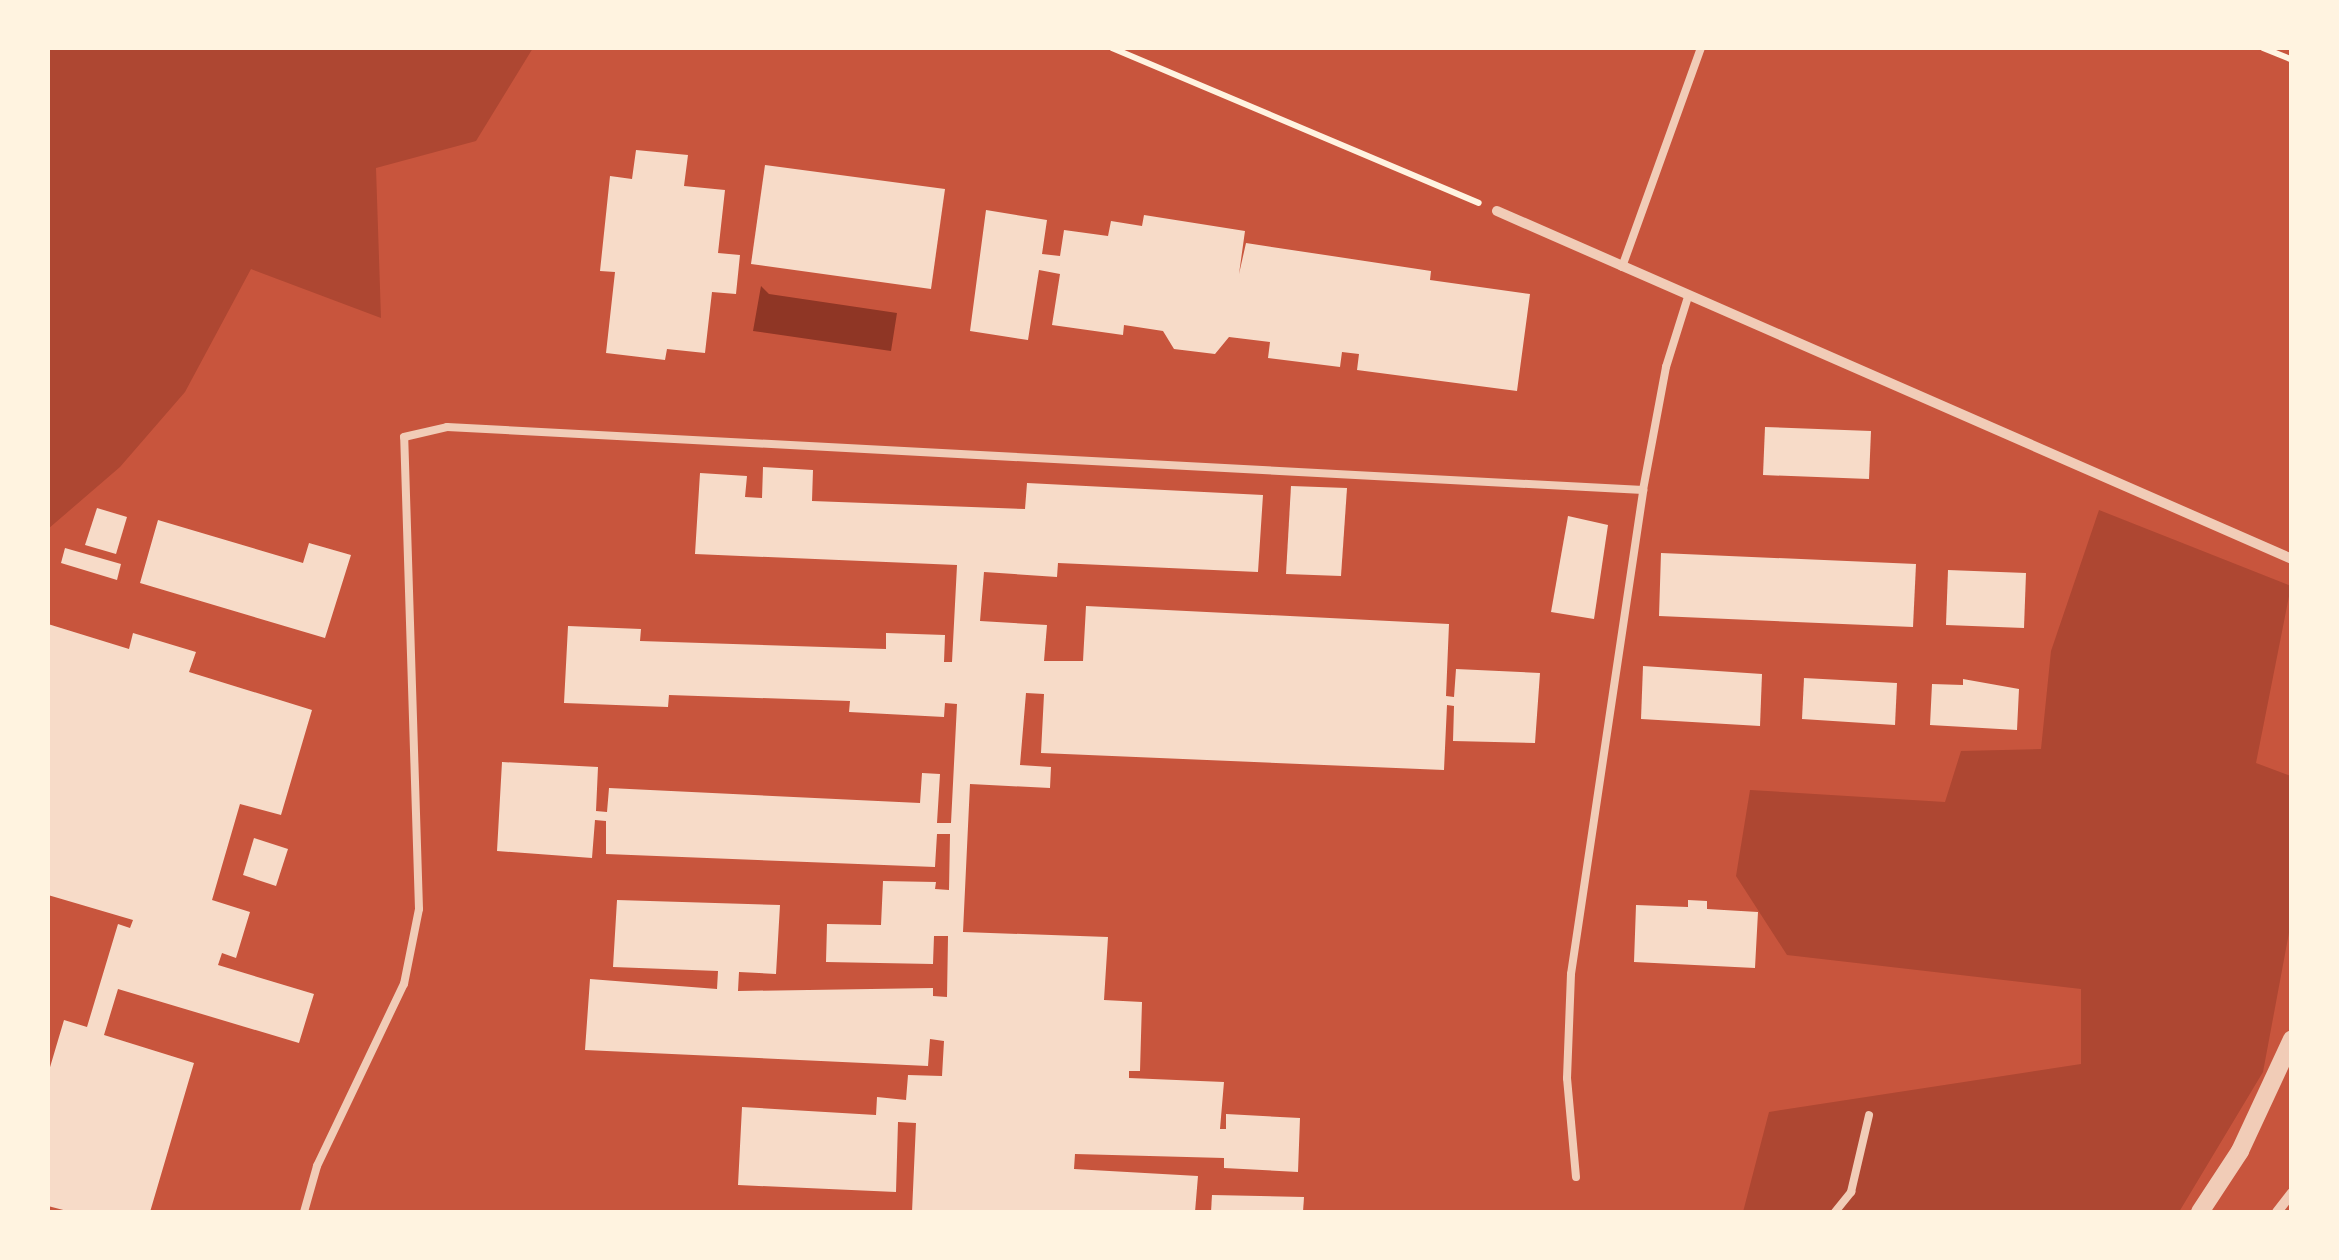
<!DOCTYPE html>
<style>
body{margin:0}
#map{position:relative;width:2339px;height:1260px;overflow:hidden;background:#c8553d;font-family:Arial,sans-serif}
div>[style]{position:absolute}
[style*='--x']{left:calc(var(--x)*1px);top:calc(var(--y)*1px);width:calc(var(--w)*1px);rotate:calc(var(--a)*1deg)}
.green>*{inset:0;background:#ae4732}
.water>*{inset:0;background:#8f3625}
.building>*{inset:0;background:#f7dbc8}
.path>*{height:6px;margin:-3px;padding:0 3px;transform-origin:3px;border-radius:3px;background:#fff3e0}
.service>*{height:8px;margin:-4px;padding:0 4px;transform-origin:4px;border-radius:4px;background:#f1ccb7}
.minor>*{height:10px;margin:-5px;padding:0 5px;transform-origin:5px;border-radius:5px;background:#f1ccb7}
.tertiary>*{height:18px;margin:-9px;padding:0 9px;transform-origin:9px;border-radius:9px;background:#f1ccb7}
span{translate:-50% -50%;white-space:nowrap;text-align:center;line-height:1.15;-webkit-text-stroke:8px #fff3e0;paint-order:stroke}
.frame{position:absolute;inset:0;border:50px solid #fff3e0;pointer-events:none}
</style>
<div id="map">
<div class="green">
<div style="clip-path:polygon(48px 48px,533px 48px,476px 141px,376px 168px,381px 318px,251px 269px,185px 392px,120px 467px,48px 529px)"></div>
<div style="clip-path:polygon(2099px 510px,2291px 586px,2256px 763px,2291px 776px,2291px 922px,2263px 1072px,2179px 1212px,1743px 1212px,1769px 1112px,2081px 1064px,2081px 989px,1787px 955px,1736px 876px,1750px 790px,1945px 802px,1961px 751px,2041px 749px,2051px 651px)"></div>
</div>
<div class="water">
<div style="clip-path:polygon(761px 286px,769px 294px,897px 313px,891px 351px,753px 331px)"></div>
</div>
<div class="building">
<div style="clip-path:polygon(636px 150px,688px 155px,684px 186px,725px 190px,718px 253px,740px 255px,736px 294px,712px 292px,705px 353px,667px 349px,665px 360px,606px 353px,615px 272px,600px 271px,610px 176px,632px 179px)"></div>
<div style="clip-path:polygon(765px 165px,945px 189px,931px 289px,751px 264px)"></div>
<div style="clip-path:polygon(986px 210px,1047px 220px,1042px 254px,1060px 256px,1064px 230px,1108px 236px,1111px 221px,1142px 226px,1144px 215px,1245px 231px,1239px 274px,1246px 243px,1431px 271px,1430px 280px,1530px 294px,1517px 391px,1357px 370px,1359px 354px,1342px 352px,1340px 367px,1268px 358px,1270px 342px,1229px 337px,1215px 354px,1174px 349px,1163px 331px,1124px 325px,1123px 335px,1052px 325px,1060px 274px,1039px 270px,1028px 340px,970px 331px)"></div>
<div style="clip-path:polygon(1765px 427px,1871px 431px,1869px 479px,1763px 475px)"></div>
<div style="clip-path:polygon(763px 467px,813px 470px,812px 501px,1025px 509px,1027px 483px,1263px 495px,1258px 572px,1058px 563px,1057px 577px,984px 572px,980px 621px,1047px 625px,1044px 661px,1083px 661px,1086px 606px,1449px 624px,1446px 696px,1454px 697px,1456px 669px,1540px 673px,1535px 743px,1453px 741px,1454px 706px,1447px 705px,1444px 770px,1041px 753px,1044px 694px,1026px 693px,1020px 765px,1051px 767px,1050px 788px,970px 784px,963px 932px,1108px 937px,1104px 1000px,1142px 1002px,1140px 1071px,1129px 1071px,1129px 1078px,1224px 1082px,1220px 1129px,1226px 1129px,1226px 1114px,1300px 1118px,1298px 1172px,1224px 1168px,1224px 1158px,1075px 1154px,1074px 1169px,1198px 1176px,1195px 1212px,912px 1212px,916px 1123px,898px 1122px,896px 1192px,738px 1185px,742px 1107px,876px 1115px,877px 1097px,906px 1100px,908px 1075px,942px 1076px,944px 1041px,930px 1039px,928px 1066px,585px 1050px,590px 979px,717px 989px,718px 971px,613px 967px,617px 900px,780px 905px,776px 974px,739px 972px,738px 991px,933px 988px,933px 996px,947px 997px,948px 936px,934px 936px,933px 964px,826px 962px,827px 924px,881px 925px,883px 881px,936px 882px,935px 889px,949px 890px,950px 834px,937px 834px,935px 867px,606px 854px,606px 821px,595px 820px,592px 858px,497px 851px,502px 762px,598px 767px,596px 811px,607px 812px,609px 788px,920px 803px,922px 773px,940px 774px,937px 823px,951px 823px,957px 704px,945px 703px,944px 717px,849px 712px,850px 701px,669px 695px,668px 707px,564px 703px,568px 626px,641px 629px,640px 641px,886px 649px,886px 633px,945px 635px,944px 662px,952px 662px,957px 565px,695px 554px,700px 473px,747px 476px,745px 497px,762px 498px)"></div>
<div style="clip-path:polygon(1291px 486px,1347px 488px,1341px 576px,1286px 574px)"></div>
<div style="clip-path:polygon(97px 508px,127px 517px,116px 554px,85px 545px)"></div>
<div style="clip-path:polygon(1568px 516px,1608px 525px,1594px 619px,1551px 612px)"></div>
<div style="clip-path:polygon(158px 520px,303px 563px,309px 543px,351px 555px,325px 638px,140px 583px)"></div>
<div style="clip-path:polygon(65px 548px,121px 564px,117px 580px,61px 563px)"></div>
<div style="clip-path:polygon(1661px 553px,1916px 564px,1913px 627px,1659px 616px)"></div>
<div style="clip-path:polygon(1948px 570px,2026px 573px,2024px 628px,1946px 625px)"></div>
<div style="clip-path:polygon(48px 624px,129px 649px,133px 633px,196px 652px,189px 672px,312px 710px,281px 815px,240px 804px,212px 900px,250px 912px,236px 958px,222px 953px,218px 965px,314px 994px,299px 1043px,118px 989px,104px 1035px,194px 1063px,150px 1212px,71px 1212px,48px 1206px,48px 1074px,64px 1020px,87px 1027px,118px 924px,130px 928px,133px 920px,48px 895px)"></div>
<div style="clip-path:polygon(1643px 666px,1762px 674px,1760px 726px,1641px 719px)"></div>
<div style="clip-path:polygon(1804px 678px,1897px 683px,1895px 725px,1802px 719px)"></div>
<div style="clip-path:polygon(1963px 679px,2019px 689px,2017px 730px,1930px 725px,1932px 684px,1963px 685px)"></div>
<div style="clip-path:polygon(254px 838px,288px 849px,276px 886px,243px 875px)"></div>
<div style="clip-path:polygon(1688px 900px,1707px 901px,1707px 909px,1758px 912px,1755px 968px,1634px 962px,1636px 905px,1688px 907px)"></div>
<div style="clip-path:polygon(1212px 1195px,1304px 1197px,1303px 1212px,1211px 1212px)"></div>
</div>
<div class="path">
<div style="--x:1112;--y:48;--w:398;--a:22.9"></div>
<div style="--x:2263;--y:48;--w:31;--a:22"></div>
</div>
<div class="service">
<div style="--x:1622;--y:267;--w:233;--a:-70.2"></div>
<div style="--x:1576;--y:1177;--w:99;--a:-95.2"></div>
<div style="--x:1567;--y:1078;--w:104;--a:-87.8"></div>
<div style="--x:1571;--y:974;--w:489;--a:-81.5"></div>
<div style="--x:1643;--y:490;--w:125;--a:-79.4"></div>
<div style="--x:1666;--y:367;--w:73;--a:-72.6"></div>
<div style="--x:304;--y:1212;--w:48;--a:-74.2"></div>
<div style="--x:317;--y:1166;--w:202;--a:-64.5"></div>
<div style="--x:404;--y:984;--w:76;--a:-78.7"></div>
<div style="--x:419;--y:909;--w:472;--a:-91.8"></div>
<div style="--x:404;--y:437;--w:44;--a:-13.1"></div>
<div style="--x:447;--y:427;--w:1198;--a:3.02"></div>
<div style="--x:1835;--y:1212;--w:26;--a:-51"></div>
<div style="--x:1851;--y:1192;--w:79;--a:-76.8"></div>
</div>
<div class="minor">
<div style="--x:1497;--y:211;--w:868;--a:23.64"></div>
<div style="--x:2277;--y:1212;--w:24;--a:-52"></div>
</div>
<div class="tertiary">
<div style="--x:2200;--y:1212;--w:73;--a:-56.7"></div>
<div style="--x:2240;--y:1151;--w:123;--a:-65.1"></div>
</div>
<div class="frame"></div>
</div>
